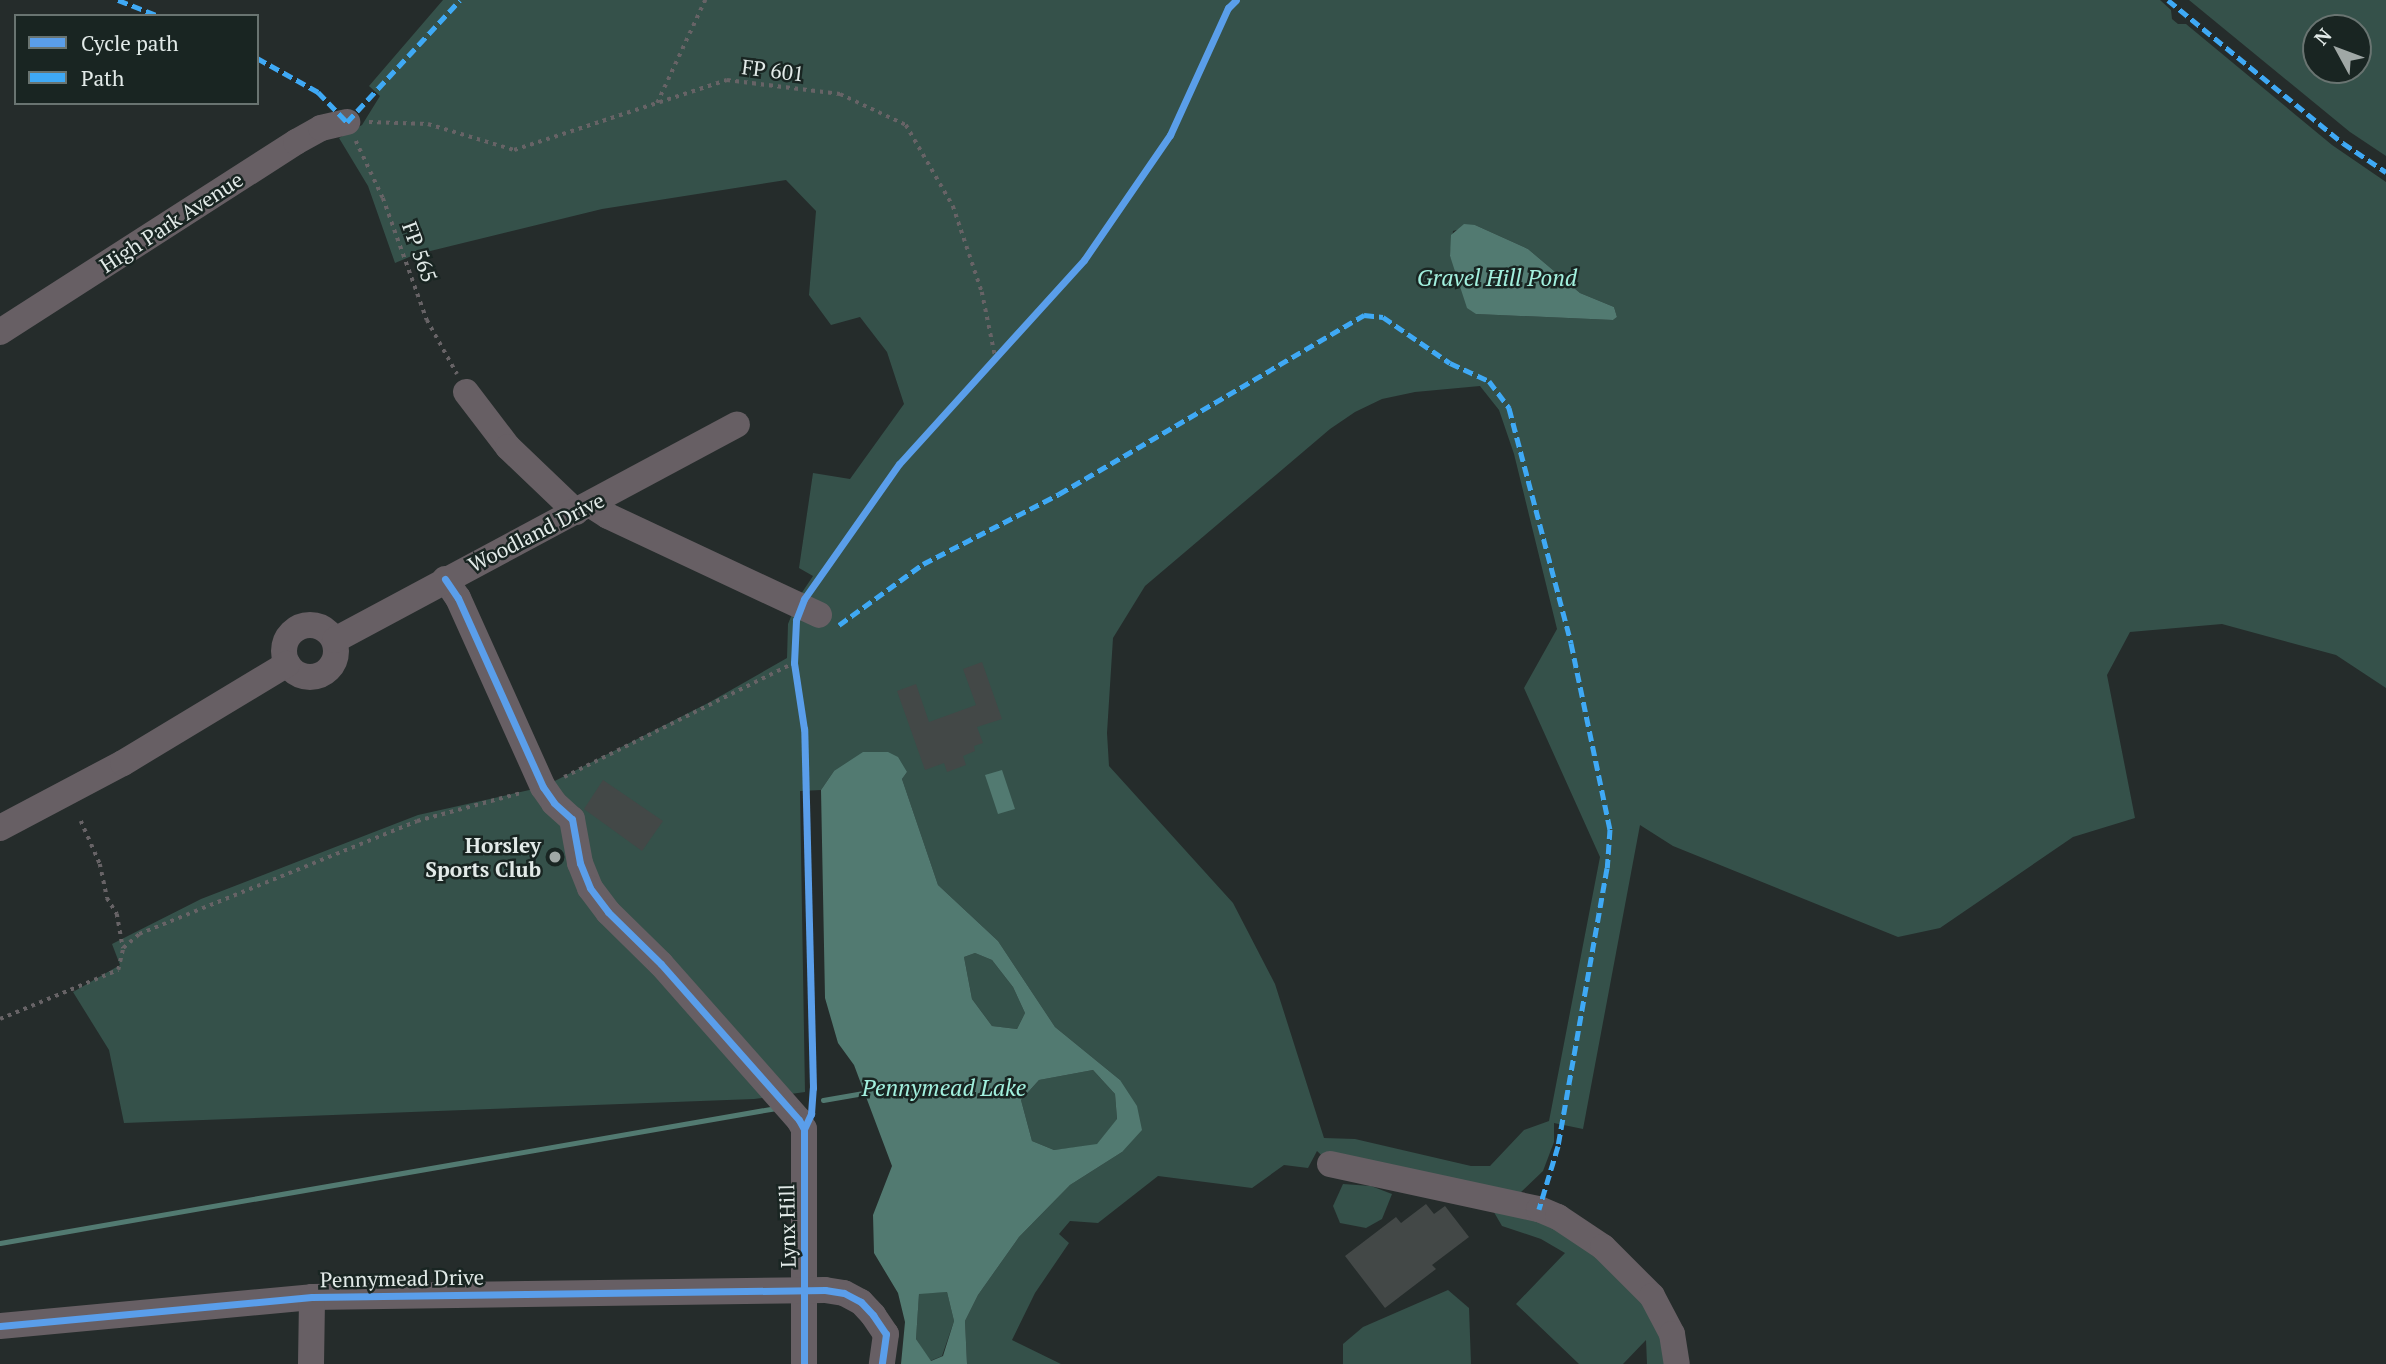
<!DOCTYPE html>
<style>
body{margin:0}
#map{position:relative;width:2386px;height:1364px;overflow:hidden;background:#252c2b;font-family:"PT Serif",serif}
div>[style]{position:absolute}
[style*='--x']{left:calc(var(--x)*1px);top:calc(var(--y)*1px);width:calc(var(--w)*1px);rotate:calc(var(--a)*1deg)}
.green>*{inset:0;background:#35514a}
.water>*{inset:0;background:#527a71}
.stream>*{height:5px;margin:-2.5px;padding:0 2.5px;transform-origin:2.5px;border-radius:2.5px;background:#527a71}
.building>*{inset:0;background:#434847}
.path>*{height:3.5px;margin-top:-1.75px;transform-origin:0;background:repeating-linear-gradient(90deg,#676366 0 3.5px,transparent 0 8.5px)}
.minor>*{height:26px;margin:-13px;padding:0 13px;transform-origin:13px;border-radius:13px;background:#675f64}
.minor>.ring{margin:-13px;padding:0;box-sizing:content-box;background:none;border:26px solid #675f64;border-radius:50%}
.quiet>*{height:5px;margin-top:-2.5px;transform-origin:0;background:repeating-linear-gradient(90deg,#3fa9f5 0 10px,transparent 0 15px)}
.cycleway>*{height:7px;margin:-3.5px;padding:0 3.5px;transform-origin:3.5px;border-radius:3.5px;background:#5a9eea}
.dots>*{width:19px;height:19px;translate:-50% -50%;box-sizing:border-box;border:4px solid #192522;border-radius:50%}
span{translate:-50% -50%;white-space:nowrap;text-align:center;line-height:1.15;-webkit-text-stroke:5px #192522;paint-order:stroke}
.street-label{font-size:21px;color:#e2eae8}
.poi-label{font-size:21px;color:#e2eae8;font-weight:700}
.right{translate:-100% -50%;text-align:right}
.water-label{font-size:23px;color:#a2f0de;font-style:italic}
.legend{position:absolute;left:14px;top:14px;width:245px;height:91px;box-sizing:border-box;background:#192522;border:2px solid #697471;margin:0;padding:9px 12px;list-style:none;font-size:21px;color:#e2eae8}
.legend li{display:flex;align-items:center;gap:14px;height:35px}
.legend b{width:35px;border:2px solid #697471}
.north{position:absolute;left:2302px;top:14px;width:70px;height:70px;box-sizing:border-box;background:#192522;border:2px solid #697471;border-radius:50%;rotate:311deg;font-size:19px;font-weight:700;line-height:28px;text-align:center;color:#e2eae8}
.north::after{content:'';display:block;margin:auto;width:24px;height:32px;background:#a0a8a6;clip-path:polygon(50% 0,100% 100%,50% 72%,0 100%)}
</style>
<div id="map">
<div class="green">
<div style="clip-path:polygon(evenodd,443px 0,2160px 0,2171px 10px,2172px 19px,2178px 24px,2186px 24px,2332px 145px,2386px 182px,2386px 688px,2336px 655px,2222px 624px,2130px 632px,2107px 675px,2135px 818px,2073px 837px,1940px 928px,1898px 937px,1673px 846px,1640px 825px,1583px 1129px,1554px 1123px,1554px 1142px,1543px 1171px,1516px 1197px,1552px 1222px,1649px 1299px,1670px 1364px,1647px 1364px,1646px 1340px,1623px 1364px,1579px 1364px,1516px 1304px,1565px 1253px,1541px 1239px,1502px 1226px,1488px 1202px,1338px 1171px,1317px 1151px,1308px 1168px,1284px 1165px,1252px 1188px,1158px 1176px,1098px 1223px,1070px 1221px,1059px 1234px,1069px 1243px,1035px 1293px,1012px 1340px,1061px 1364px,967px 1364px,965px 1321px,978px 1295px,1019px 1237px,1070px 1185px,1122px 1152px,1120px 1080px,1055px 1027px,998px 941px,938px 885px,902px 779px,907px 772px,834px 771px,821px 790px,800px 791px,805px 1092px,754px 1099px,124px 1123px,109px 1050px,73px 992px,120px 965px,112px 944px,201px 899px,418px 815px,543px 787px,710px 702px,787px 658px,788px 624px,799px 597px,813px 576px,799px 568px,813px 473px,850px 479px,904px 404px,887px 352px,860px 317px,831px 325px,809px 295px,816px 211px,786px 180px,602px 209px,414px 255px,395px 263px,368px 186px,339px 138px,362px 125px,380px 96px,369px 86px,443px 0,1475px 225px,1528px 249px,1580px 293px,1614px 307px,1617px 317px,1613px 320px,1476px 314px,1450px 256px,1453px 231px,1475px 225px,443px 0,1480px 386px,1499px 410px,1514px 454px,1557px 629px,1524px 688px,1600px 857px,1549px 1121px,1524px 1130px,1490px 1166px,1471px 1166px,1355px 1139px,1324px 1138px,1275px 984px,1233px 903px,1109px 766px,1107px 733px,1113px 638px,1145px 586px,1330px 429px,1355px 412px,1382px 399px,1415px 392px,1480px 386px)"></div>
<div style="clip-path:polygon(evenodd,2189px 0,2386px 0,2386px 156px,2350px 132px,2189px 0,2316px 28px,2358px 28px,2358px 70px,2316px 70px,2316px 28px)"></div>
<div style="clip-path:polygon(975px 953px,992px 960px,1013px 987px,1025px 1013px,1017px 1029px,992px 1026px,972px 999px,964px 957px)"></div>
<div style="clip-path:polygon(1093px 1070px,1115px 1094px,1117px 1120px,1097px 1145px,1054px 1150px,1032px 1141px,1021px 1100px,1039px 1080px)"></div>
<div style="clip-path:polygon(1343px 1184px,1371px 1186px,1392px 1194px,1382px 1219px,1366px 1228px,1340px 1223px,1333px 1206px)"></div>
<div style="clip-path:polygon(1448px 1290px,1469px 1308px,1471px 1364px,1343px 1364px,1343px 1344px,1363px 1327px)"></div>
<div style="clip-path:polygon(947px 1292px,954px 1321px,942px 1356px,930px 1361px,916px 1339px,919px 1293px)"></div>
</div>
<div class="water">
<div style="clip-path:polygon(1464px 224px,1475px 225px,1528px 249px,1580px 293px,1614px 307px,1617px 317px,1613px 320px,1476px 314px,1467px 308px,1450px 256px,1451px 235px)"></div>
<div style="clip-path:polygon(evenodd,863px 752px,888px 752px,898px 757px,907px 772px,902px 779px,938px 885px,998px 941px,1055px 1027px,1120px 1080px,1137px 1106px,1142px 1130px,1122px 1152px,1070px 1185px,1019px 1237px,978px 1295px,965px 1321px,967px 1364px,901px 1364px,905px 1322px,898px 1293px,874px 1253px,873px 1215px,892px 1166px,854px 1065px,838px 1043px,825px 998px,821px 790px,834px 771px,863px 752px,975px 953px,992px 960px,1013px 987px,1025px 1013px,1017px 1029px,992px 1026px,972px 999px,964px 957px,975px 953px,863px 752px,1093px 1070px,1115px 1094px,1117px 1119px,1097px 1144px,1054px 1150px,1032px 1141px,1021px 1100px,1039px 1080px,1093px 1070px,863px 752px,947px 1292px,954px 1321px,943px 1356px,931px 1361px,916px 1339px,919px 1294px,947px 1292px)"></div>
<div style="clip-path:polygon(1002px 770px,1015px 809px,998px 814px,985px 775px)"></div>
</div>
<div class="stream">
<div style="--x:823;--y:1100;--w:41;--a:-9.9"></div>
<div style="--x:0;--y:1243;--w:788;--a:-9.87"></div>
</div>
<div class="building">
<div style="clip-path:polygon(982px 662px,1002px 719px,977px 727px,983px 743px,974px 746px,975px 751px,963px 756px,966px 765px,947px 772px,944px 763px,925px 770px,897px 691px,916px 684px,929px 722px,976px 705px,963px 669px)"></div>
<div style="clip-path:polygon(603px 780px,663px 821px,642px 851px,584px 809px)"></div>
<div style="clip-path:polygon(1426px 1204px,1434px 1214px,1445px 1206px,1469px 1237px,1432px 1265px,1436px 1269px,1385px 1308px,1345px 1256px,1396px 1217px,1401px 1223px)"></div>
</div>
<div class="path">
<div style="--x:657;--y:103;--w:114;--a:-65"></div>
<div style="--x:369;--y:122;--w:59;--a:1.9"></div>
<div style="--x:428;--y:124;--w:90;--a:16.8"></div>
<div style="--x:514;--y:150;--w:224;--a:-18.2"></div>
<div style="--x:727;--y:80;--w:114;--a:7.1"></div>
<div style="--x:840;--y:94;--w:73;--a:25.2"></div>
<div style="--x:906;--y:125;--w:94;--a:59.9"></div>
<div style="--x:953;--y:206;--w:91;--a:71.4"></div>
<div style="--x:982;--y:292;--w:69;--a:78.4"></div>
<div style="--x:356;--y:141;--w:63;--a:64.7"></div>
<div style="--x:383;--y:198;--w:130;--a:70.2"></div>
<div style="--x:427;--y:320;--w:62;--a:60.9"></div>
<div style="--x:564;--y:777;--w:257;--a:-26.4"></div>
<div style="--x:81;--y:821;--w:47;--a:66.2"></div>
<div style="--x:100;--y:864;--w:35;--a:78"></div>
<div style="--x:107;--y:898;--w:19;--a:58"></div>
<div style="--x:117;--y:914;--w:35;--a:80"></div>
<div style="--x:0;--y:1019;--w:128;--a:-22.6"></div>
<div style="--x:118;--y:970;--w:23;--a:-77"></div>
<div style="--x:123;--y:948;--w:21;--a:-41"></div>
<div style="--x:139;--y:934;--w:300;--a:-22.1"></div>
<div style="--x:417;--y:821;--w:108;--a:-15.1"></div>
</div>
<div class="minor">
<div style="--x:0;--y:332;--w:352;--a:-32.7"></div>
<div style="--x:296;--y:142;--w:29;--a:-29"></div>
<div style="--x:321;--y:128;--w:27;--a:-13"></div>
<div style="--x:466;--y:392;--w:69;--a:52.6"></div>
<div style="--x:508;--y:447;--w:94;--a:43.7"></div>
<div style="--x:591;--y:505;--w:20;--a:33"></div>
<div style="--x:608;--y:516;--w:233;--a:25.1"></div>
<div style="--x:445;--y:579;--w:23;--a:56"></div>
<div style="--x:458;--y:598;--w:207;--a:65.8"></div>
<div style="--x:543;--y:787;--w:19;--a:55"></div>
<div style="--x:554;--y:803;--w:24;--a:42"></div>
<div style="--x:572;--y:819;--w:45;--a:79.7"></div>
<div style="--x:580;--y:863;--w:27;--a:68"></div>
<div style="--x:590;--y:888;--w:30;--a:53"></div>
<div style="--x:608;--y:912;--w:74;--a:44.5"></div>
<div style="--x:661;--y:964;--w:208;--a:48.5"></div>
<div style="--x:799;--y:1120;--w:10;--a:61"></div>
<div style="--x:804;--y:1129;--w:235;--a:90"></div>
<div class="ring" style="left:284px;top:625px;width:26px;height:26px"></div>
<div style="--x:335;--y:640;--w:456;--a:-28.2"></div>
<div style="--x:0;--y:828;--w:139;--a:-27.9"></div>
<div style="--x:123;--y:763;--w:192;--a:-31.1"></div>
<div style="--x:1330;--y:1164;--w:214;--a:12.2"></div>
<div style="--x:1539;--y:1209;--w:21;--a:23"></div>
<div style="--x:1558;--y:1217;--w:54;--a:33.7"></div>
<div style="--x:1603;--y:1247;--w:69;--a:45"></div>
<div style="--x:1652;--y:1296;--w:43;--a:62.2"></div>
<div style="--x:1672;--y:1334;--w:30;--a:81"></div>
<div style="--x:0;--y:1326;--w:313;--a:-5.3"></div>
<div style="--x:312;--y:1297;--w:513;--a:-0.78"></div>
<div style="--x:825;--y:1290;--w:19;--a:9"></div>
<div style="--x:844;--y:1293;--w:19;--a:28"></div>
<div style="--x:861;--y:1302;--w:18;--a:47"></div>
<div style="--x:873;--y:1315;--w:23;--a:56"></div>
<div style="--x:886;--y:1334;--w:30;--a:98"></div>
<div style="--x:311;--y:1364;--w:67;--a:-89.1"></div>
</div>
<div class="quiet">
<div style="--x:118;--y:0;--w:44;--a:21.3"></div>
<div style="--x:2168;--y:0;--w:226;--a:39.3"></div>
<div style="--x:2343;--y:143;--w:52;--a:34"></div>
<div style="--x:257;--y:58;--w:70;--a:29.1"></div>
<div style="--x:318;--y:92;--w:42;--a:46"></div>
<div style="--x:347;--y:122;--w:166;--a:-47.2"></div>
<div style="--x:839;--y:625;--w:104;--a:-36"></div>
<div style="--x:923;--y:564;--w:153;--a:-27.2"></div>
<div style="--x:1059;--y:494;--w:354;--a:-30.4"></div>
<div style="--x:1364;--y:315;--w:19;--a:6"></div>
<div style="--x:1383;--y:317;--w:81;--a:34.5"></div>
<div style="--x:1450;--y:363;--w:43;--a:24.8"></div>
<div style="--x:1489;--y:381;--w:34;--a:53"></div>
<div style="--x:1509;--y:408;--w:243;--a:75.2"></div>
<div style="--x:1571;--y:643;--w:190;--a:78.2"></div>
<div style="--x:1610;--y:829;--w:39;--a:94"></div>
<div style="--x:1607;--y:868;--w:282;--a:100"></div>
<div style="--x:1558;--y:1146;--w:66;--a:106.8"></div>
</div>
<div class="cycleway">
<div style="--x:445;--y:579;--w:23;--a:56"></div>
<div style="--x:458;--y:598;--w:207;--a:65.8"></div>
<div style="--x:543;--y:787;--w:19;--a:55"></div>
<div style="--x:554;--y:803;--w:24;--a:42"></div>
<div style="--x:572;--y:819;--w:45;--a:79.7"></div>
<div style="--x:580;--y:863;--w:27;--a:68"></div>
<div style="--x:590;--y:888;--w:30;--a:53"></div>
<div style="--x:608;--y:912;--w:74;--a:44.5"></div>
<div style="--x:661;--y:964;--w:208;--a:48.5"></div>
<div style="--x:799;--y:1120;--w:10;--a:61"></div>
<div style="--x:804;--y:1129;--w:235;--a:90"></div>
<div style="--x:804;--y:1129;--w:17;--a:-65"></div>
<div style="--x:811;--y:1114;--w:26;--a:-86"></div>
<div style="--x:813;--y:1088;--w:359;--a:-91.4"></div>
<div style="--x:804;--y:729;--w:67;--a:-98.6"></div>
<div style="--x:794;--y:663;--w:43;--a:-87.3"></div>
<div style="--x:796;--y:620;--w:22;--a:-69"></div>
<div style="--x:804;--y:599;--w:165;--a:-54.9"></div>
<div style="--x:899;--y:464;--w:275;--a:-47.8"></div>
<div style="--x:1084;--y:260;--w:152;--a:-55.5"></div>
<div style="--x:1170;--y:135;--w:140;--a:-65.5"></div>
<div style="--x:1228;--y:8;--w:11;--a:-45"></div>
<div style="--x:0;--y:1326;--w:313;--a:-5.3"></div>
<div style="--x:312;--y:1297;--w:513;--a:-0.78"></div>
<div style="--x:825;--y:1290;--w:19;--a:9"></div>
<div style="--x:844;--y:1293;--w:19;--a:28"></div>
<div style="--x:861;--y:1302;--w:18;--a:47"></div>
<div style="--x:873;--y:1315;--w:23;--a:56"></div>
<div style="--x:886;--y:1334;--w:30;--a:98"></div>
</div>
<div class="dots">
<div style="left:555px;top:857px;background:#a0a8a6"></div>
</div>
<div class="street-label">
<span style="left:773px;top:70px;rotate:7deg">FP 601</span>
<span style="left:171px;top:222px;rotate:-33deg">High Park Avenue</span>
<span style="left:420px;top:252px;rotate:70deg">FP 565</span>
<span style="left:536px;top:532px;rotate:-27deg">Woodland Drive</span>
<span style="left:787px;top:1226px;rotate:-91deg">Lynx Hill</span>
<span style="left:402px;top:1278px;rotate:-1deg">Pennymead Drive</span>
</div>
<div class="poi-label">
<span class="right" style="left:541px;top:857px">Horsley<br>Sports Club</span>
</div>
<div class="water-label">
<span style="left:1497px;top:278px">Gravel Hill Pond</span>
<span style="left:944px;top:1088px">Pennymead Lake</span>
</div>
<ul class="legend">
<li><b style="height:9px;background:#5a9eea"></b>Cycle path</li>
<li><b style="height:9px;background:#3fa9f5"></b>Path</li>
</ul>
<div class="north">N</div>
</div>
